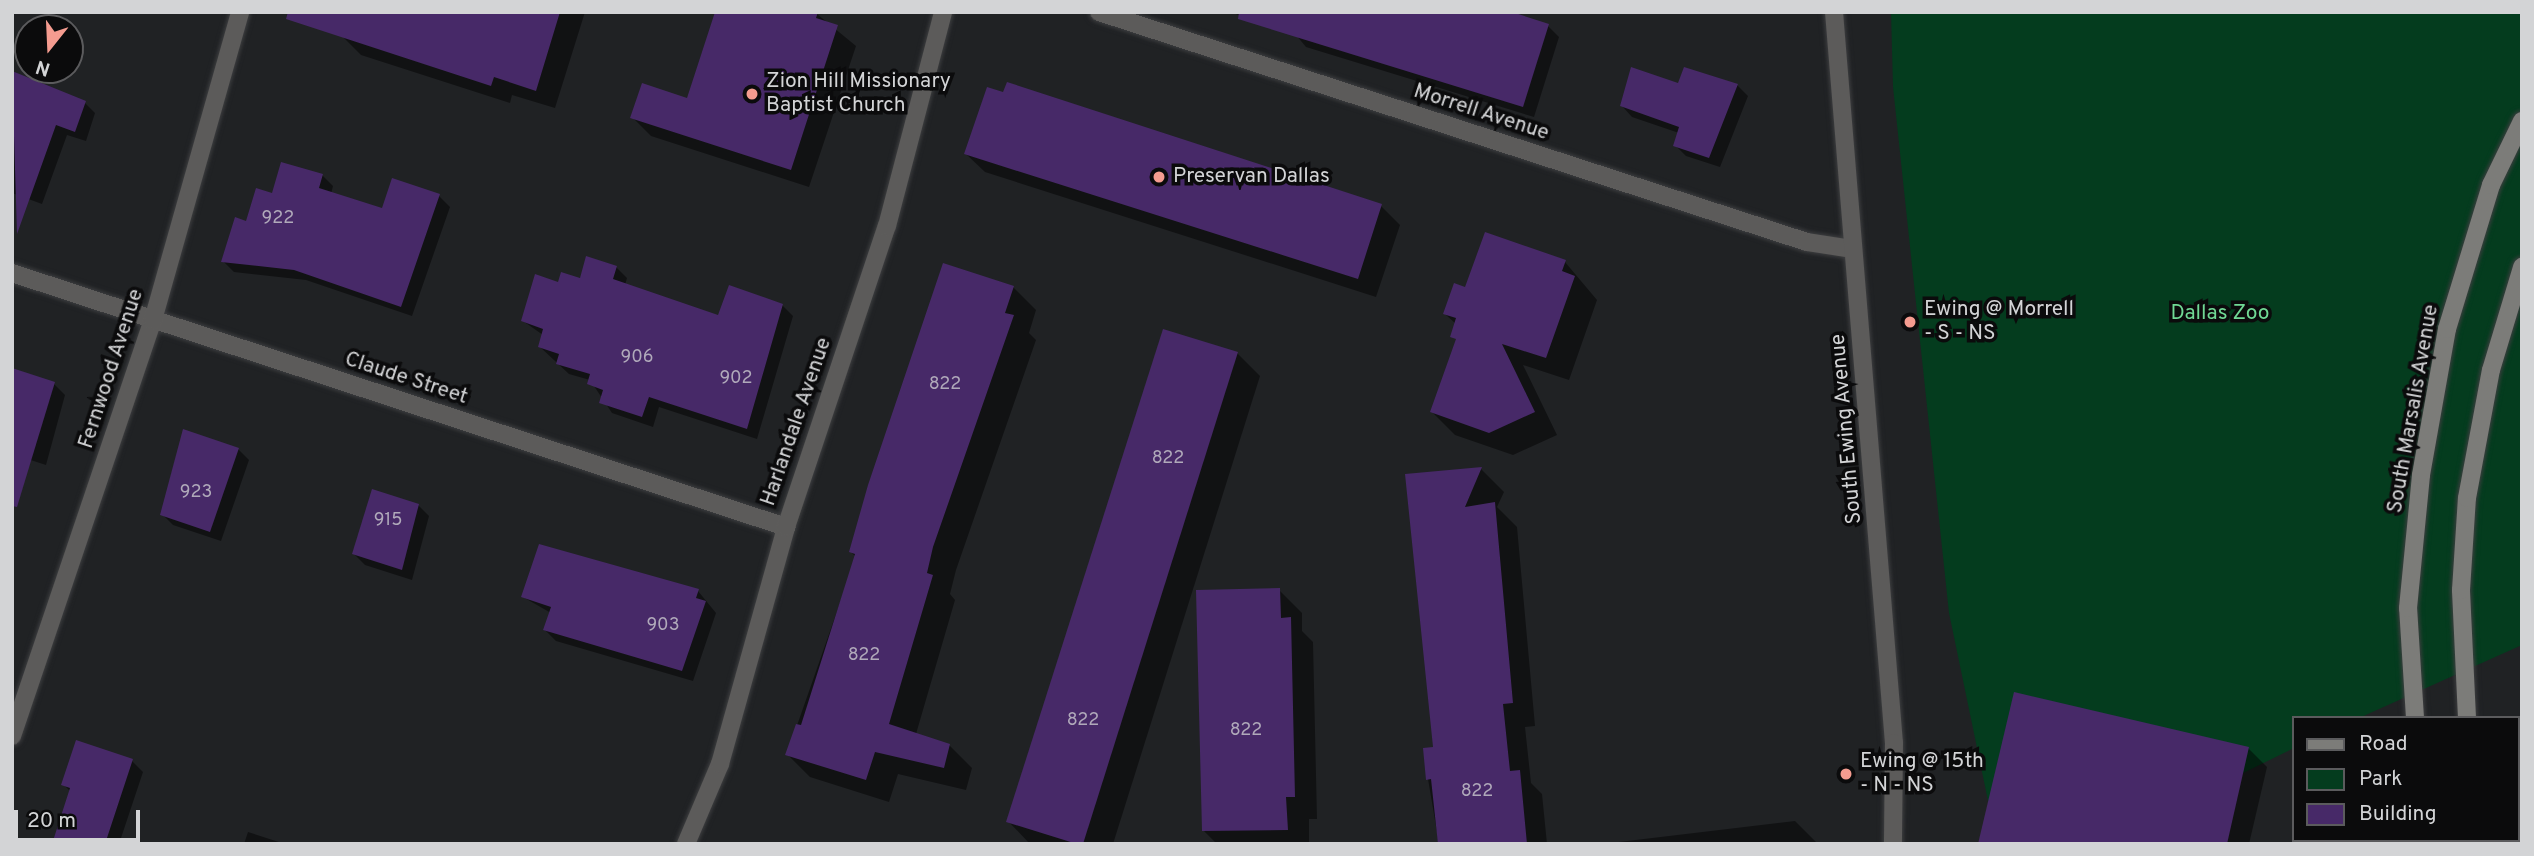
<!DOCTYPE html>
<style>
body{margin:0}
#map{position:relative;width:2534px;height:856px;overflow:hidden;background:#202224;font-family:Overpass,sans-serif}
div>[style]{position:absolute}
[style*='--x']{left:calc(var(--x)*1px);top:calc(var(--y)*1px);width:calc(var(--w)*1px);rotate:calc(var(--a)*1deg)}
.green>*{inset:0;background:#043c1e}
.shadow>*{inset:0;background:#0007}
.building>*{inset:0;background:#472968}
.roads{filter:drop-shadow(0 0 2px #3d3e40) drop-shadow(0 0 2px #3d3e40)}
.minor>*{height:18px;margin:-9px;padding:0 9px;transform-origin:9px;border-radius:9px;background:#5c5b5a}
.tertiary>*{height:18px;margin:-9px;padding:0 9px;transform-origin:9px;border-radius:9px;background:#5c5b5a}
.secondary>*{height:18px;margin:-9px;padding:0 9px;transform-origin:9px;border-radius:9px;background:#7c7c79}
.dots>*{width:19px;height:19px;translate:-50% -50%;box-sizing:border-box;border:4px solid #0b0b0c;border-radius:50%}
span{translate:-50% -50%;white-space:nowrap;text-align:center;line-height:1.15;-webkit-text-stroke:7px #0b0b0c;paint-order:stroke}
.number-label{font-size:18px;color:#b0a9ba}
.number-label span{-webkit-text-stroke-width:0}
.poi-label{font-size:21px;color:#d3d4d6}
.left{translate:0 -50%;text-align:left}
.street-label{font-size:21px;color:#d3d4d6}
.park-label{font-size:21px;color:#70d995}
.frame{position:absolute;inset:0;border:14px solid #d3d4d6;pointer-events:none}
.legend{position:absolute;left:2292px;top:716px;width:228px;height:126px;box-sizing:border-box;background:#0b0b0c;border:2px solid #5b5b5d;margin:0;padding:9px 12px;list-style:none;font-size:21px;color:#d3d4d6}
.legend li{display:flex;align-items:center;gap:14px;height:35px}
.legend b{width:35px;border:2px solid #5b5b5d}
.north{position:absolute;left:14px;top:14px;width:70px;height:70px;box-sizing:border-box;background:#0b0b0c;border:2px solid #5b5b5d;border-radius:50%;rotate:198deg;font-size:19px;font-weight:700;line-height:28px;text-align:center;color:#d3d4d6}
.north::after{content:'';display:block;margin:auto;width:24px;height:32px;background:#f59c90;clip-path:polygon(50% 0,100% 100%,50% 72%,0 100%)}
.scale{position:absolute;left:14px;top:810px;width:126px;height:32px;box-sizing:border-box;border:4px solid #d3d4d6;border-top:0;padding-left:9px;font-size:21px;line-height:24px;white-space:nowrap;color:#d3d4d6;-webkit-text-stroke:5px #0b0b0c;paint-order:stroke}
</style>
<div id="map">
<div class="green">
<div style="clip-path:polygon(1891px 12px,2522px 12px,2522px 645px,2359px 718px,2294px 718px,2294px 748px,2099px 844px,1997px 844px,1949px 613px,1893px 87px)"></div>
</div>
<div class="shadow">
<div style="clip-path:polygon(350px 12px,585px 12px,555px 108px,512px 95px,510px 103px,361px 55px,342px 36px)"></div>
<div style="clip-path:polygon(1230px 12px,1506px 12px,1548px 26px,1559px 37px,1534px 117px,1306px 47px,1296px 35px)"></div>
<div style="clip-path:polygon(817px 14px,856px 46px,809px 187px,651px 136px,632px 117px,688px 100px)"></div>
<div style="clip-path:polygon(12px 75px,85px 103px,95px 113px,86px 141px,67px 135px,42px 204px,12px 193px)"></div>
<div style="clip-path:polygon(1737px 85px,1748px 96px,1720px 167px,1686px 156px,1675px 145px,1679px 133px,1632px 117px,1622px 106px)"></div>
<div style="clip-path:polygon(966px 154px,1381px 206px,1400px 225px,1376px 297px,985px 172px)"></div>
<div style="clip-path:polygon(322px 175px,333px 186px,331px 194px,383px 211px,439px 196px,450px 207px,412px 316px,306px 280px,234px 272px,223px 261px,273px 195px)"></div>
<div style="clip-path:polygon(1565px 262px,1597px 300px,1569px 380px,1523px 365px,1557px 435px,1513px 455px,1455px 435px,1432px 412px,1457px 341px,1456px 324px,1445px 314px,1466px 290px)"></div>
<div style="clip-path:polygon(616px 267px,627px 278px,625px 285px,719px 318px,782px 305px,793px 316px,757px 439px,659px 407px,653px 427px,612px 413px,590px 380px,569px 374px,540px 347px,543px 335px,523px 321px,559px 284px)"></div>
<div style="clip-path:polygon(1013px 287px,1036px 310px,1029px 333px,1036px 340px,956px 570px,950px 594px,955px 600px,916px 734px,949px 745px,972px 768px,966px 790px,898px 774px,889px 802px,810px 777px,787px 754px,856px 557px,851px 552px)"></div>
<div style="clip-path:polygon(1237px 353px,1260px 376px,1113px 844px,1030px 844px,1008px 821px)"></div>
<div style="clip-path:polygon(54px 384px,65px 395px,46px 465px,12px 454px)"></div>
<div style="clip-path:polygon(184px 431px,238px 449px,249px 460px,221px 541px,173px 525px,162px 514px)"></div>
<div style="clip-path:polygon(1481px 469px,1504px 492px,1497px 507px,1517px 527px,1535px 726px,1525px 727px,1531px 783px,1542px 794px,1547px 844px,1439px 844px,1428px 779px,1435px 748px,1407px 475px)"></div>
<div style="clip-path:polygon(418px 505px,429px 516px,412px 580px,365px 565px,354px 554px)"></div>
<div style="clip-path:polygon(1279px 590px,1302px 613px,1302px 631px,1313px 642px,1317px 819px,1309px 819px,1309px 844px,1217px 844px,1204px 831px)"></div>
<div style="clip-path:polygon(698px 591px,716px 613px,693px 681px,556px 641px,545px 630px,551px 613px,523px 597px)"></div>
<div style="clip-path:polygon(2248px 748px,2267px 767px,2249px 844px,1980px 844px)"></div>
<div style="clip-path:polygon(132px 761px,143px 772px,119px 844px,53px 844px,71px 792px,63px 784px)"></div>
<div style="clip-path:polygon(1795px 821px,1818px 844px,1602px 844px)"></div>
<div style="clip-path:polygon(248px 832px,285px 844px,244px 844px)"></div>
</div>
<div class="building">
<div style="clip-path:polygon(288px 12px,560px 12px,536px 91px,494px 77px,491px 86px,286px 19px)"></div>
<div style="clip-path:polygon(715px 12px,818px 12px,816px 18px,838px 25px,791px 170px,630px 118px,642px 83px,687px 98px)"></div>
<div style="clip-path:polygon(1239px 12px,1512px 12px,1549px 24px,1523px 107px,1238px 19px)"></div>
<div style="clip-path:polygon(1631px 67px,1678px 83px,1684px 67px,1738px 84px,1709px 158px,1673px 146px,1679px 127px,1620px 106px)"></div>
<div style="clip-path:polygon(12px 71px,86px 101px,75px 132px,56px 125px,17px 234px)"></div>
<div style="clip-path:polygon(1007px 82px,1382px 204px,1358px 279px,964px 154px,987px 87px,1003px 92px)"></div>
<div style="clip-path:polygon(281px 162px,323px 174px,319px 188px,382px 208px,392px 178px,440px 194px,401px 307px,294px 270px,221px 262px,235px 217px,246px 221px,256px 188px,272px 193px)"></div>
<div style="clip-path:polygon(1485px 232px,1566px 260px,1562px 271px,1575px 276px,1546px 358px,1502px 344px,1535px 412px,1489px 433px,1430px 412px,1456px 339px,1450px 337px,1456px 318px,1443px 314px,1454px 283px,1465px 287px)"></div>
<div style="clip-path:polygon(586px 256px,617px 266px,613px 279px,718px 315px,729px 285px,783px 304px,747px 429px,649px 397px,642px 417px,599px 403px,603px 390px,587px 384px,590px 374px,556px 364px,559px 354px,538px 347px,543px 329px,521px 321px,535px 274px,558px 282px,561px 272px,580px 278px)"></div>
<div style="clip-path:polygon(943px 263px,1014px 286px,1005px 313px,1014px 315px,933px 547px,927px 573px,933px 575px,889px 724px,950px 744px,944px 768px,875px 752px,866px 780px,785px 755px,796px 724px,801px 725px,855px 554px,849px 552px,868px 485px)"></div>
<div style="clip-path:polygon(1163px 329px,1238px 352px,1083px 844px,1077px 844px,1006px 822px)"></div>
<div style="clip-path:polygon(12px 368px,55px 382px,17px 507px,12px 506px)"></div>
<div style="clip-path:polygon(183px 429px,239px 448px,210px 532px,160px 515px)"></div>
<div style="clip-path:polygon(1482px 467px,1465px 507px,1495px 502px,1513px 703px,1503px 704px,1510px 771px,1520px 770px,1527px 844px,1438px 844px,1431px 779px,1426px 780px,1423px 748px,1433px 747px,1405px 474px)"></div>
<div style="clip-path:polygon(372px 489px,419px 504px,402px 570px,352px 554px)"></div>
<div style="clip-path:polygon(539px 544px,699px 589px,696px 598px,706px 601px,682px 671px,543px 630px,551px 607px,521px 597px)"></div>
<div style="clip-path:polygon(1280px 588px,1281px 618px,1291px 617px,1295px 797px,1286px 797px,1288px 830px,1202px 831px,1196px 590px)"></div>
<div style="clip-path:polygon(2014px 692px,2249px 747px,2227px 844px,1978px 844px)"></div>
<div style="clip-path:polygon(76px 740px,133px 759px,105px 844px,52px 844px,70px 788px,61px 785px)"></div>
</div>
<div class="roads">
<div class="minor">
<div style="--x:12;--y:273;--w:815;--a:18.17"></div>
<div style="--x:12;--y:736;--w:439;--a:-71.3"></div>
<div style="--x:153;--y:320;--w:320;--a:-74.2"></div>
<div style="--x:686;--y:844;--w:87;--a:-67"></div>
<div style="--x:720;--y:764;--w:246;--a:-74.4"></div>
<div style="--x:786;--y:527;--w:317;--a:-71.5"></div>
<div style="--x:887;--y:226;--w:221;--a:-75.3"></div>
</div>
<div class="tertiary">
<div style="--x:1099;--y:12;--w:744;--a:18"></div>
<div style="--x:1807;--y:242;--w:46;--a:8.8"></div>
<div style="--x:1834;--y:12;--w:733;--a:85.31"></div>
<div style="--x:1894;--y:743;--w:101;--a:90.6"></div>
</div>
<div class="secondary">
<div style="--x:2415;--y:718;--w:110;--a:-93.6"></div>
<div style="--x:2408;--y:608;--w:134;--a:-84.4"></div>
<div style="--x:2421;--y:475;--w:148;--a:-79.9"></div>
<div style="--x:2447;--y:329;--w:151;--a:-73"></div>
<div style="--x:2491;--y:185;--w:71;--a:-64.2"></div>
<div style="--x:2467;--y:718;--w:128;--a:-92.7"></div>
<div style="--x:2461;--y:590;--w:92;--a:-86.3"></div>
<div style="--x:2467;--y:498;--w:130;--a:-79.4"></div>
<div style="--x:2491;--y:370;--w:108;--a:-73.2"></div>
<div style="--x:2432;--y:840;--w:4;--a:90"></div>
<div style="--x:2487;--y:840;--w:4;--a:90"></div>
</div>
</div>
<div class="dots">
<div style="left:752px;top:94px;background:#f59c90"></div>
<div style="left:1159px;top:177px;background:#f59c90"></div>
<div style="left:1910px;top:322px;background:#f59c90"></div>
<div style="left:1846px;top:774px;background:#f59c90"></div>
</div>
<div class="number-label">
<span style="left:278px;top:219px">922</span>
<span style="left:637px;top:358px">906</span>
<span style="left:736px;top:379px">902</span>
<span style="left:945px;top:385px">822</span>
<span style="left:1168px;top:459px">822</span>
<span style="left:196px;top:493px">923</span>
<span style="left:388px;top:521px">915</span>
<span style="left:663px;top:626px">903</span>
<span style="left:864px;top:656px">822</span>
<span style="left:1083px;top:721px">822</span>
<span style="left:1246px;top:731px">822</span>
<span style="left:1477px;top:792px">822</span>
</div>
<div class="poi-label">
<span class="left" style="left:766px;top:94px">Zion Hill Missionary<br>Baptist Church</span>
<span class="left" style="left:1173px;top:177px">Preservan Dallas</span>
<span class="left" style="left:1924px;top:322px">Ewing @ Morrell<br>- S - NS</span>
<span class="left" style="left:1860px;top:774px">Ewing @ 15th<br>- N - NS</span>
</div>
<div class="street-label">
<span style="left:1481px;top:113px;rotate:18deg">Morrell Avenue</span>
<span style="left:112px;top:369px;rotate:-72deg">Fernwood Avenue</span>
<span style="left:406px;top:379px;rotate:18deg">Claude Street</span>
<span style="left:2414px;top:409px;rotate:-80deg">South Marsalis Avenue</span>
<span style="left:797px;top:422px;rotate:-71deg">Harlandale Avenue</span>
<span style="left:1847px;top:429px;rotate:-95deg">South Ewing Avenue</span>
</div>
<div class="park-label">
<span style="left:2220px;top:314px">Dallas Zoo</span>
</div>
<div class="frame"></div>
<ul class="legend">
<li><b style="height:9px;background:#7c7c79"></b>Road</li>
<li><b style="height:19px;background:#043c1e"></b>Park</li>
<li><b style="height:19px;background:#472968"></b>Building</li>
</ul>
<div class="north">N</div>
<div class="scale">20 m</div>
</div>
